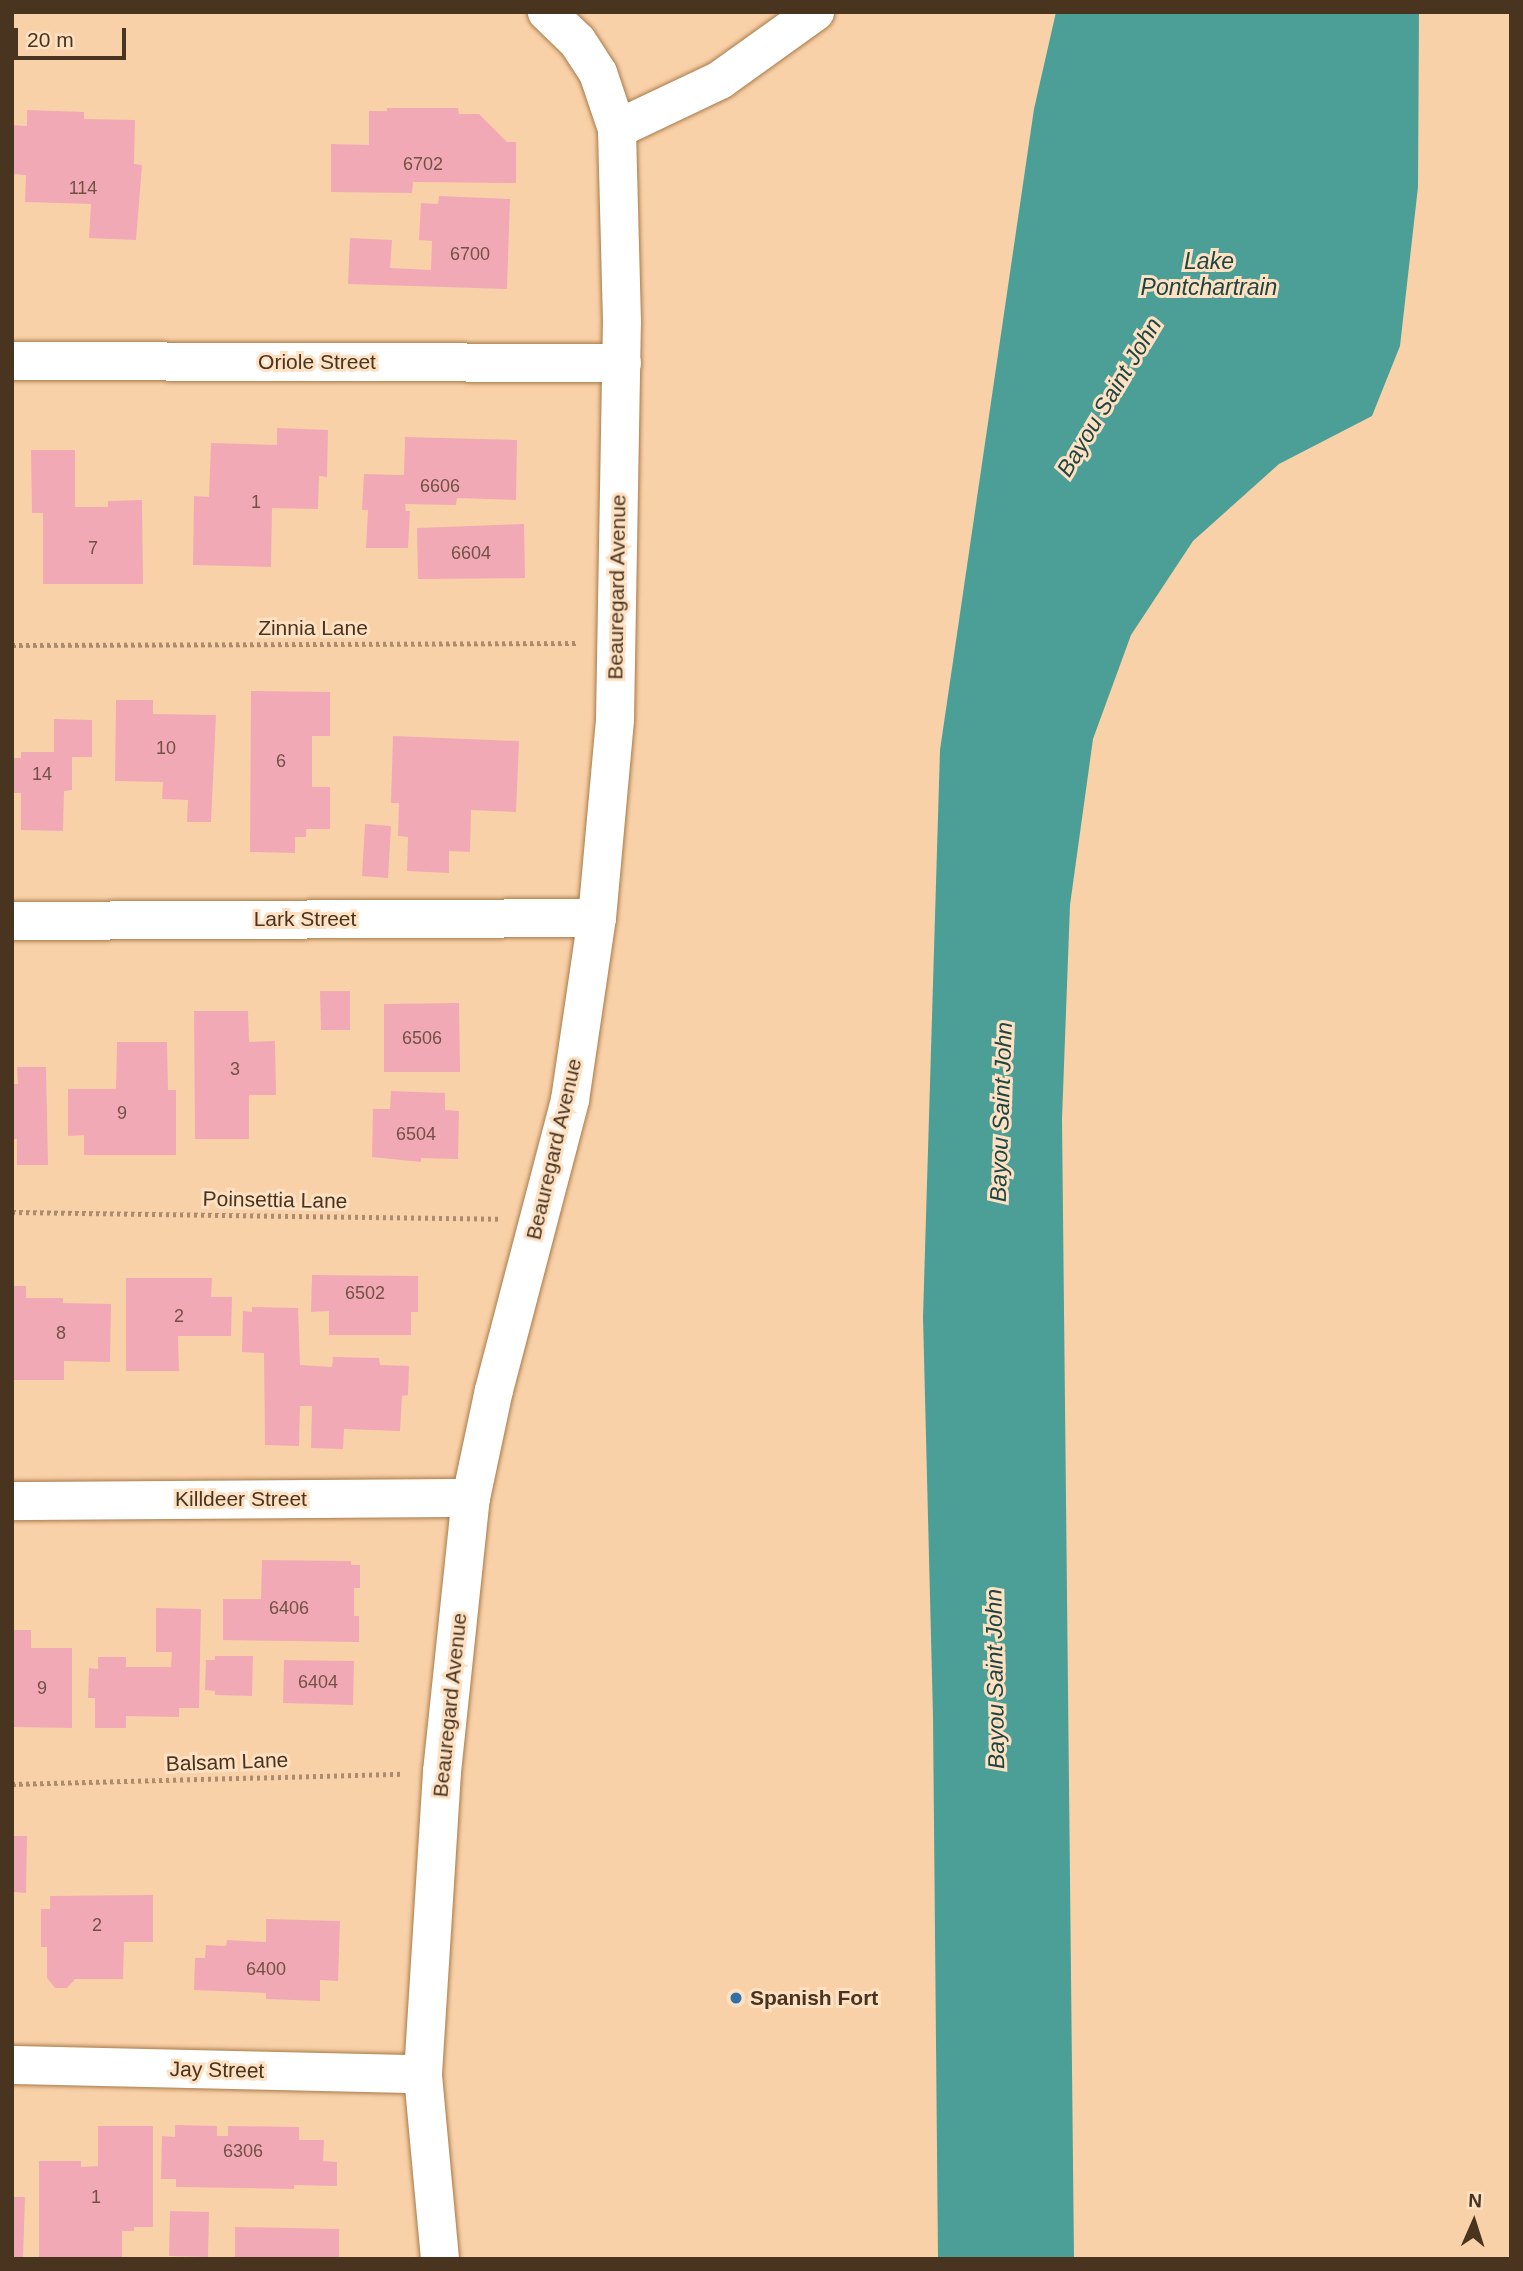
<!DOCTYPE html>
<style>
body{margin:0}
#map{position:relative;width:1523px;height:2271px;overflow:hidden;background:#f9d1a8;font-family:Helvetica,sans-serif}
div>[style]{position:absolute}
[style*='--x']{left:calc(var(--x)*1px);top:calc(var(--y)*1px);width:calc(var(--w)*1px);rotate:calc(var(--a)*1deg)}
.water>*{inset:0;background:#4b9f97}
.building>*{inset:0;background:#f2a9b6}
.path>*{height:4.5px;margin-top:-2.25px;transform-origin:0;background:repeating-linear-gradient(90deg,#ab8c6c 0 3.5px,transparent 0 7px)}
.roads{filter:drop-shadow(0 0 2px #a87a49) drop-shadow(0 0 2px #a87a49)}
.minor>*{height:38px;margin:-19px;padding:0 19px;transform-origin:19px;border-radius:19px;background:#fff}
.dots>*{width:19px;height:19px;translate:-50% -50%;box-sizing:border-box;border:4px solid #fee0c2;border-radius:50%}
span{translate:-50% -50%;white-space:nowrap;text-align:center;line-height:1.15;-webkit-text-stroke:6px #fee0c2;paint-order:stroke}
.number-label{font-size:18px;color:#725145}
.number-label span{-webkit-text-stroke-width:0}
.street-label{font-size:21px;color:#48341f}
.poi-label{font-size:21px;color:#48341f;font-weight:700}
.left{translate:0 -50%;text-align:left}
.water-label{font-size:23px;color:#1d4541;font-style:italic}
.frame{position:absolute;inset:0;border:14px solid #48341f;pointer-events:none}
.north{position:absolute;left:1439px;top:2187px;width:70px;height:70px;-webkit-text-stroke:5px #fee0c2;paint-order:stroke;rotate:3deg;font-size:19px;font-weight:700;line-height:28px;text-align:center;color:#48341f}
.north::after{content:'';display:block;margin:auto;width:24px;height:32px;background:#48341f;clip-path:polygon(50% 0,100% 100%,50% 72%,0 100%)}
.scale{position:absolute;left:14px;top:28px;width:112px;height:32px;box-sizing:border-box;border:4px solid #48341f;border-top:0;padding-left:9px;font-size:21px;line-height:24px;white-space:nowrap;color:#48341f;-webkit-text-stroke:5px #fee0c2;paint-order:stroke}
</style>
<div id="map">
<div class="water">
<div style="clip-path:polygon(1056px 12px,1419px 12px,1418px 187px,1400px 346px,1372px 416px,1279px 464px,1193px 541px,1131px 635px,1093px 739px,1070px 905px,1062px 1119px,1074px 2259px,938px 2259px,933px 1717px,923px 1317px,940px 750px,1034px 109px)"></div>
</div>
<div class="building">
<div style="clip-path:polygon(387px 108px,458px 108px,459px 114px,479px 114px,507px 142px,516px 142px,516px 183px,413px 182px,412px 193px,331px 192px,331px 144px,369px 145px,369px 111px,387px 111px)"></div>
<div style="clip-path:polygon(27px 110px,84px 112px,84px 119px,135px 120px,134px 164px,142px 165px,136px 240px,89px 238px,91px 204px,25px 202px,26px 175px,12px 174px,12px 125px,27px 126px)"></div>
<div style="clip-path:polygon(439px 196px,510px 199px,507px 289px,348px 284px,350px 238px,392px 240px,390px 268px,431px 270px,432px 241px,419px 240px,421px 203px,438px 204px)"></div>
<div style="clip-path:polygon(277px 428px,328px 430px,327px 477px,319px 476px,318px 509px,272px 508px,271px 567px,193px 565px,194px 496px,209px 497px,211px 443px,277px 445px)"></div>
<div style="clip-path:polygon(405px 437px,517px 440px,516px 500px,457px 498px,456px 505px,405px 504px,406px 511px,410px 511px,408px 548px,366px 548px,368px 510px,362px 510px,364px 474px,404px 475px)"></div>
<div style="clip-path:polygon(31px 450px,75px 450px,75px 507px,108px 507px,108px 501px,142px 500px,143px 584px,43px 584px,43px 513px,32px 513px)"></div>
<div style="clip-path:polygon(524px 524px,525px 578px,418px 579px,417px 528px)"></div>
<div style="clip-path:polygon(251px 691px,330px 692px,330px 736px,312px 736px,312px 787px,330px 787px,330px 829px,306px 829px,306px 837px,295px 837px,295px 853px,250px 852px)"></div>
<div style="clip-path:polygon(116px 700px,153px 700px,153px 714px,216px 715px,211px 822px,187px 822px,188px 800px,162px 799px,163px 782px,115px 781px)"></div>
<div style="clip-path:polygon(54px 719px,92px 720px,92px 757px,72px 757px,72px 790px,64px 791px,63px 831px,21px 830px,21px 793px,12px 793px,12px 758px,21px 758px,21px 752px,54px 752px)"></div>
<div style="clip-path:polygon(393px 736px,519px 741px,516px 812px,471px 810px,470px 852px,449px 851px,449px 873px,407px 871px,408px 837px,398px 836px,399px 803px,391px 803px)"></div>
<div style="clip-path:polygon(365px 824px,391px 826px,388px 878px,362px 876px)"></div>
<div style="clip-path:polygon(320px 991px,350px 991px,350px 1030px,321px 1030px)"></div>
<div style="clip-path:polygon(459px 1003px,460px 1072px,384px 1072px,384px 1004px)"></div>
<div style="clip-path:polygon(194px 1011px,248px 1011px,249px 1042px,275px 1041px,276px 1095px,249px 1095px,249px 1139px,195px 1139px)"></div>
<div style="clip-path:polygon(117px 1042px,167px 1042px,168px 1090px,176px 1090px,176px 1155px,84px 1155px,84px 1135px,68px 1136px,68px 1089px,116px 1089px)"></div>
<div style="clip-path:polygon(17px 1067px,46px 1067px,48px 1165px,17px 1165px,17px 1139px,12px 1139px,12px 1084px,18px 1084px)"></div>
<div style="clip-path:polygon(391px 1091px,445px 1093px,445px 1110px,459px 1111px,458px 1159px,421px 1158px,421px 1162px,372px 1157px,373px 1109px,390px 1109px)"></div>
<div style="clip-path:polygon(312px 1275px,418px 1276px,418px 1312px,411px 1312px,411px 1335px,329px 1335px,329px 1311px,311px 1312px)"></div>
<div style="clip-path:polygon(126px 1278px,212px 1278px,211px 1297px,232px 1297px,231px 1336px,178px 1336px,179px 1371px,126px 1371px)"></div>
<div style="clip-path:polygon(12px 1286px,26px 1286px,26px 1298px,63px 1298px,63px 1303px,111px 1304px,110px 1362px,64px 1361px,64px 1380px,12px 1380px)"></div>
<div style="clip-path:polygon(252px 1307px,298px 1308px,300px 1365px,332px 1367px,333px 1357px,379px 1358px,380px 1365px,409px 1366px,408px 1395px,402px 1396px,400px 1431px,344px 1429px,343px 1449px,311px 1448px,312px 1406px,300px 1406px,299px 1446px,265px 1445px,264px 1353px,242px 1352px,243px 1311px,252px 1312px)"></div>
<div style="clip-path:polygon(262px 1560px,351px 1561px,351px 1565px,360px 1565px,360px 1588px,354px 1588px,354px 1616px,359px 1616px,359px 1642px,223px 1640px,223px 1599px,261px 1599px)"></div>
<div style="clip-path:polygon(156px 1608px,201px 1609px,199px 1708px,179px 1708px,179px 1717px,126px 1716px,126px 1728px,95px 1728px,95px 1698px,88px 1698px,89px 1668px,98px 1669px,98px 1657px,126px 1657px,126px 1667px,171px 1667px,172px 1652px,156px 1652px)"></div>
<div style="clip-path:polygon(12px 1630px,31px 1630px,31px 1648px,72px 1648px,72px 1728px,12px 1727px)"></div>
<div style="clip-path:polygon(215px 1656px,253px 1656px,252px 1696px,215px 1695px,215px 1691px,205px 1690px,206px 1660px,215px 1660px)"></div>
<div style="clip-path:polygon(284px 1660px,354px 1661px,353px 1705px,283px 1703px)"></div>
<div style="clip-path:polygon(12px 1836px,27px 1836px,26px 1893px,12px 1892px)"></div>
<div style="clip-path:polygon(153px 1895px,153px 1942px,124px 1942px,123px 1979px,75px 1979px,67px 1988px,55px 1988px,47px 1978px,47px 1947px,41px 1947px,41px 1909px,50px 1909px,50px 1896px)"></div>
<div style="clip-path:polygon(266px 1919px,340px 1921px,338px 1981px,320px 1980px,320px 2001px,266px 1999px,266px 1993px,194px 1990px,195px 1958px,205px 1958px,206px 1945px,226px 1946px,227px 1940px,266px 1942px)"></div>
<div style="clip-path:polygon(175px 2125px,217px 2126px,217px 2136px,228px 2136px,228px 2126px,299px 2127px,299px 2140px,324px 2140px,323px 2161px,337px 2162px,337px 2186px,294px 2185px,294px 2189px,176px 2187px,176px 2179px,161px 2179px,162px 2136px,175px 2137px)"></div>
<div style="clip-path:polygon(98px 2126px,153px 2126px,153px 2227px,134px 2227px,134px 2231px,122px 2231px,122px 2259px,39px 2259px,39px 2161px,81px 2161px,81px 2167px,98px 2166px)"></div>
<div style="clip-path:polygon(12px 2197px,25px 2197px,23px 2259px,12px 2259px)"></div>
<div style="clip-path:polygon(170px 2211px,209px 2212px,208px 2257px,169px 2256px)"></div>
<div style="clip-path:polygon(235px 2227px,339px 2229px,339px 2259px,235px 2259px)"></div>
</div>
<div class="path">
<div style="--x:12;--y:645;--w:566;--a:-0.2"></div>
<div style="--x:12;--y:1212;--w:489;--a:0.8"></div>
<div style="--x:12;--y:1784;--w:391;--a:-1.5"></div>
</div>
<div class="roads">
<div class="minor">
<div style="--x:617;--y:129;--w:114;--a:-25.4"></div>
<div style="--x:720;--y:80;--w:117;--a:-35.6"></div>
<div style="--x:12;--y:361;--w:610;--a:0.19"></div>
<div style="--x:12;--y:921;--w:585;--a:-0.29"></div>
<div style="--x:12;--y:1501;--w:459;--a:-0.4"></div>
<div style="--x:12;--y:2065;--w:411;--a:1.3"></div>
<div style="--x:440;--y:2259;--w:186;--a:-95.3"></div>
<div style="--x:423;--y:2074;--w:303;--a:-86.4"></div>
<div style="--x:442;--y:1772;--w:276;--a:-84"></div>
<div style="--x:471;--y:1498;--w:110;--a:-78"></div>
<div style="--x:494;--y:1390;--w:300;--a:-75.3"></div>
<div style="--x:570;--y:1100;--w:184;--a:-81.6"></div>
<div style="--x:597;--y:918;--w:200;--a:-84.8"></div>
<div style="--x:615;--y:719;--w:397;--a:-89"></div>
<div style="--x:622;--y:322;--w:193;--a:-91.5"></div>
<div style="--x:617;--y:129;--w:59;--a:-108.7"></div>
<div style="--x:598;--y:73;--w:38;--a:-123"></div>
<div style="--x:577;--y:41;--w:42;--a:-136"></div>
</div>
</div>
<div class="dots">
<div style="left:736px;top:1998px;background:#3071a7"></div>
</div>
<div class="number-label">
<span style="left:423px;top:164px">6702</span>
<span style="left:83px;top:188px">114</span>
<span style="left:470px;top:254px">6700</span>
<span style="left:440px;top:486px">6606</span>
<span style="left:256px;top:502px">1</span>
<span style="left:93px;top:548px">7</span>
<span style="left:471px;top:553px">6604</span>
<span style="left:166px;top:748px">10</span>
<span style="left:281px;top:761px">6</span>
<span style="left:42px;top:774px">14</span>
<span style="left:422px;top:1038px">6506</span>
<span style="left:235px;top:1069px">3</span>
<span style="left:122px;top:1113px">9</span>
<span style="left:416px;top:1134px">6504</span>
<span style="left:365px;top:1293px">6502</span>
<span style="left:179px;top:1316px">2</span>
<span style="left:61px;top:1333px">8</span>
<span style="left:289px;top:1608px">6406</span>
<span style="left:318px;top:1682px">6404</span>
<span style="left:42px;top:1688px">9</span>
<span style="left:97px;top:1925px">2</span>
<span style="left:266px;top:1969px">6400</span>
<span style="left:243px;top:2151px">6306</span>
<span style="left:96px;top:2197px">1</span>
</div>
<div class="street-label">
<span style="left:317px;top:362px">Oriole Street</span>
<span style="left:617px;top:587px;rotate:-89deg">Beauregard Avenue</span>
<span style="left:313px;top:628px">Zinnia Lane</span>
<span style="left:305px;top:919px">Lark Street</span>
<span style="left:554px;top:1149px;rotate:-77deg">Beauregard Avenue</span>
<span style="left:275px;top:1200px;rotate:1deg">Poinsettia Lane</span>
<span style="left:241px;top:1499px">Killdeer Street</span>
<span style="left:450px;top:1705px;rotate:-84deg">Beauregard Avenue</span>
<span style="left:227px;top:1762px;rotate:-2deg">Balsam Lane</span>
<span style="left:217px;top:2070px;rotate:1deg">Jay Street</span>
</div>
<div class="poi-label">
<span class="left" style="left:750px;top:1998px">Spanish Fort</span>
</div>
<div class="water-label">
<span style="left:1209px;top:274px">Lake<br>Pontchartrain</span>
<span style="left:1109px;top:397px;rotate:-59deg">Bayou Saint John</span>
<span style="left:1001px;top:1112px;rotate:-88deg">Bayou Saint John</span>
<span style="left:995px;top:1679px;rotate:-91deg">Bayou Saint John</span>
</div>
<div class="frame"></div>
<div class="north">N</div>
<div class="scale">20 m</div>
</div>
